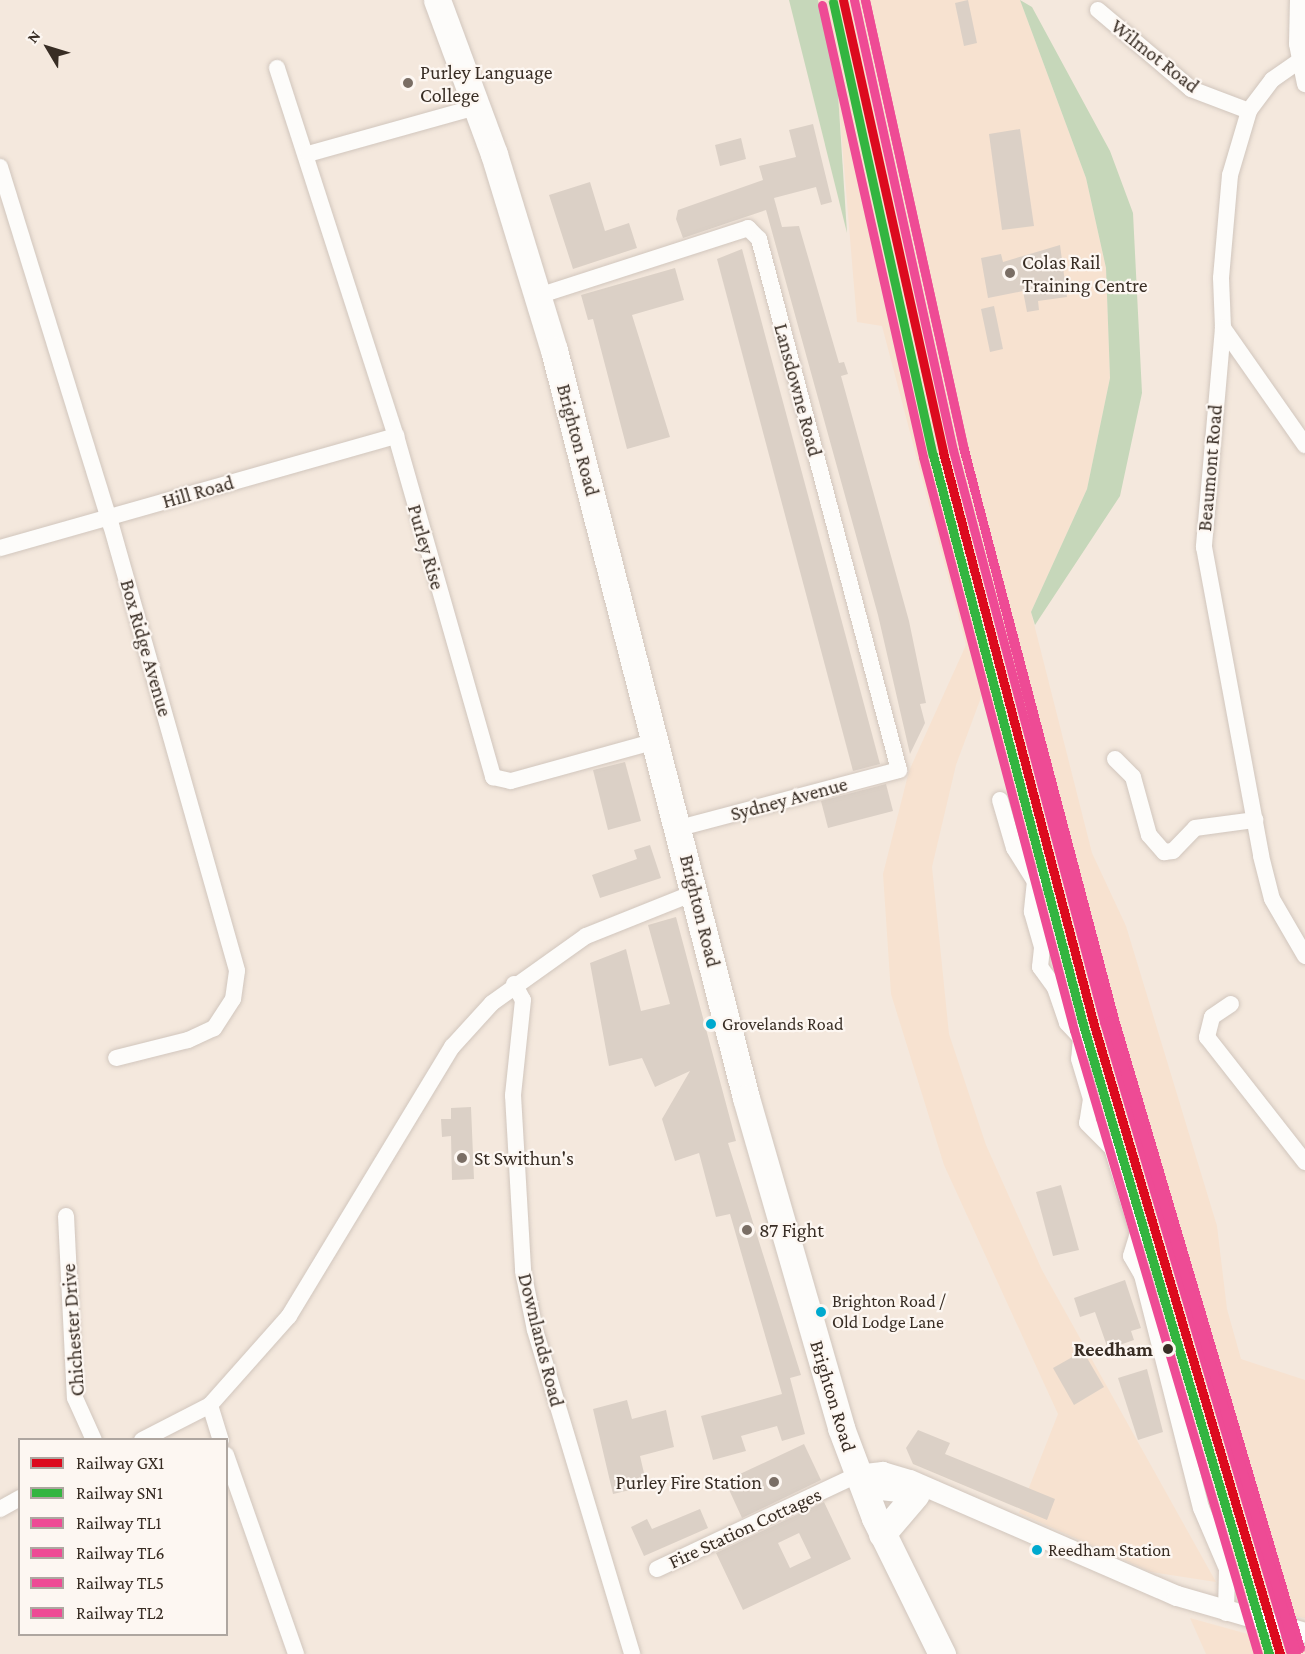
<!DOCTYPE html>
<style>
body{margin:0}
#map{position:relative;width:1305px;height:1654px;overflow:hidden;background:#f4e8dd;font-family:"Crimson Pro",serif}
div>[style]{position:absolute}
[style*='--x']{left:calc(var(--x)*1px);top:calc(var(--y)*1px);width:calc(var(--w)*1px);rotate:calc(var(--a)*1deg)}
.built>*{inset:0;background:#f7e2d0}
.forest>*{inset:0;background:#c6d7ba}
.building>*{inset:0;background:#dbd0c6}
.roads{filter:drop-shadow(0 0 2px #d1c6bd) drop-shadow(0 0 2px #d1c6bd)}
.minor>*{height:16px;margin:-8px;padding:0 8px;transform-origin:8px;border-radius:8px;background:#fdfcfa}
.tertiary>*{height:20px;margin:-10px;padding:0 10px;transform-origin:10px;border-radius:10px;background:#fdfcfa}
.trunk>*{height:27px;margin:-13.5px;padding:0 13.5px;transform-origin:13.5px;border-radius:13.5px;background:#fdfcfa}
.rail-1>*{height:9px;margin:-4.5px;padding:0 4.5px;transform-origin:4.5px;border-radius:4.5px;background:#dc0a1e}
.rail-2>*{height:9px;margin:-4.5px;padding:0 4.5px;transform-origin:4.5px;border-radius:4.5px;background:#33b540}
.rail-3>*{height:9px;margin:-4.5px;padding:0 4.5px;transform-origin:4.5px;border-radius:4.5px;background:#ee4b95}
.rail-4>*{height:9px;margin:-4.5px;padding:0 4.5px;transform-origin:4.5px;border-radius:4.5px;background:#ee4b95}
.rail-5>*{height:9px;margin:-4.5px;padding:0 4.5px;transform-origin:4.5px;border-radius:4.5px;background:#ee4b95}
.rail-6>*{height:9px;margin:-4.5px;padding:0 4.5px;transform-origin:4.5px;border-radius:4.5px;background:#ee4b95}
.dots>*{width:16px;height:16px;translate:-50% -50%;box-sizing:border-box;border:3px solid #fdf7f2;border-radius:50%}
span{translate:-50% -50%;white-space:nowrap;text-align:center;line-height:1.15;-webkit-text-stroke:4.5px #fdf7f2;paint-order:stroke}
.bus-label{font-size:18px;color:#382d24}
.left{translate:0 -50%;text-align:left}
.street-label{font-size:20px;color:#382d24}
.poi-label{font-size:20px;color:#382d24}
.right{translate:-100% -50%;text-align:right}
.stop-label{font-size:20px;color:#382d24;font-weight:700}
.legend{position:absolute;left:18px;top:1438px;width:210px;height:198px;box-sizing:border-box;background:#fdf7f2;border:2px solid #aea6a0;margin:0;padding:8px 10px;list-style:none;font-size:18px;color:#382d24}
.legend li{display:flex;align-items:center;gap:12px;height:30px}
.legend b{width:30px;border:2px solid #aea6a0}
.north{position:absolute;left:18px;top:18px;width:60px;height:60px;-webkit-text-stroke:4px #fdf7f2;paint-order:stroke;rotate:308deg;font-size:16px;font-weight:700;line-height:24px;text-align:center;color:#382d24}
.north::after{content:'';display:block;margin:auto;width:21px;height:27px;background:#382d24;clip-path:polygon(50% 0,100% 100%,50% 72%,0 100%)}
</style>
<div id="map">
<div class="built">
<div style="clip-path:polygon(818px 0,1020px 0,1086px 178px,1106px 268px,1110px 378px,1087px 489px,1031px 612px,1092px 853px,1126px 926px,1217px 1226px,1227px 1309px,1241px 1359px,1305px 1380px,1305px 1618px,1258px 1610px,1237px 1582px,1229px 1530px,1145px 1234px,983px 692px,956px 765px,932px 867px,949px 1034px,986px 1145px,1042px 1270px,1216px 1582px,1151px 1572px,1019px 1513px,1058px 1414px,944px 1165px,891px 994px,883px 874px,909px 771px,966px 645px,882px 326px,857px 322px,838px 94px)"></div>
<div style="clip-path:polygon(1190px 1618px,1305px 1650px,1305px 1654px,1206px 1654px)"></div>
</div>
<div class="forest">
<div style="clip-path:polygon(789px 0,818px 0,838px 94px,847px 233px)"></div>
<div style="clip-path:polygon(1020px 0,1032px 7px,1110px 151px,1133px 213px,1142px 393px,1120px 496px,1035px 625px,1031px 612px,1087px 489px,1110px 378px,1106px 268px,1086px 178px)"></div>
</div>
<div class="building">
<div style="clip-path:polygon(968px 0,977px 43px,964px 46px,955px 3px)"></div>
<div style="clip-path:polygon(813px 124px,832px 202px,821px 205px,816px 187px,774px 198px,782px 227px,799px 226px,839px 363px,844px 362px,848px 374px,841px 376px,909px 621px,926px 703px,920px 704px,925px 723px,910px 754px,878px 615px,766px 210px,683px 238px,676px 219px,678px 210px,763px 180px,759px 166px,796px 157px,789px 130px)"></div>
<div style="clip-path:polygon(1020px 129px,1034px 226px,1002px 230px,989px 134px)"></div>
<div style="clip-path:polygon(741px 138px,746px 159px,720px 166px,715px 145px)"></div>
<div style="clip-path:polygon(590px 182px,605px 231px,629px 223px,637px 248px,573px 269px,549px 195px)"></div>
<div style="clip-path:polygon(1060px 245px,1067px 297px,1038px 301px,1039px 310px,1027px 312px,1023px 291px,988px 298px,981px 258px,1001px 254px,1003px 262px)"></div>
<div style="clip-path:polygon(742px 249px,880px 764px,853px 771px,717px 259px)"></div>
<div style="clip-path:polygon(675px 268px,684px 300px,632px 315px,670px 437px,627px 449px,593px 319px,588px 320px,581px 295px)"></div>
<div style="clip-path:polygon(994px 306px,1003px 349px,990px 352px,981px 309px)"></div>
<div style="clip-path:polygon(625px 762px,641px 821px,608px 830px,593px 770px)"></div>
<div style="clip-path:polygon(886px 784px,893px 811px,828px 828px,821px 801px)"></div>
<div style="clip-path:polygon(650px 845px,661px 878px,600px 898px,592px 875px,637px 859px,634px 850px)"></div>
<div style="clip-path:polygon(676px 917px,736px 1141px,728px 1143px,801px 1375px,790px 1378px,805px 1434px,782px 1441px,777px 1426px,741px 1436px,746px 1451px,713px 1460px,701px 1416px,782px 1394px,730px 1214px,716px 1217px,699px 1153px,675px 1161px,662px 1119px,690px 1071px,655px 1087px,642px 1058px,609px 1066px,590px 963px,626px 949px,641px 1011px,670px 1004px,648px 925px)"></div>
<div style="clip-path:polygon(471px 1107px,474px 1179px,452px 1180px,451px 1136px,442px 1137px,441px 1119px,451px 1119px,451px 1108px)"></div>
<div style="clip-path:polygon(1061px 1185px,1079px 1250px,1053px 1256px,1036px 1192px)"></div>
<div style="clip-path:polygon(1125px 1280px,1141px 1328px,1131px 1331px,1134px 1340px,1108px 1349px,1095px 1312px,1080px 1317px,1074px 1298px)"></div>
<div style="clip-path:polygon(1083px 1351px,1104px 1387px,1074px 1405px,1053px 1368px)"></div>
<div style="clip-path:polygon(1147px 1369px,1163px 1432px,1138px 1440px,1118px 1378px)"></div>
<div style="clip-path:polygon(627px 1400px,632px 1419px,666px 1410px,674px 1447px,640px 1456px,647px 1486px,613px 1494px,593px 1409px)"></div>
<div style="clip-path:polygon(918px 1430px,950px 1443px,945px 1454px,1055px 1499px,1047px 1520px,913px 1464px,906px 1448px)"></div>
<div style="clip-path:polygon(804px 1444px,821px 1480px,742px 1518px,725px 1481px)"></div>
<div style="clip-path:polygon(evenodd,824px 1502px,851px 1559px,743px 1610px,716px 1553px,824px 1502px,799px 1533px,811px 1558px,790px 1568px,778px 1543px,799px 1533px)"></div>
<div style="clip-path:polygon(700px 1509px,708px 1528px,644px 1556px,631px 1527px,647px 1519px,652px 1529px)"></div>
</div>
<div class="roads">
<div class="minor">
<div style="--x:1298;--y:0;--w:44;--a:91.3"></div>
<div style="--x:1297;--y:44;--w:41;--a:78.7"></div>
<div style="--x:1098;--y:10;--w:122;--a:40.3"></div>
<div style="--x:1191;--y:89;--w:62;--a:20.8"></div>
<div style="--x:1299;--y:61;--w:33;--a:145"></div>
<div style="--x:1272;--y:80;--w:39;--a:127"></div>
<div style="--x:1249;--y:111;--w:67;--a:106.5"></div>
<div style="--x:1230;--y:175;--w:103;--a:95"></div>
<div style="--x:1221;--y:278;--w:50;--a:87.7"></div>
<div style="--x:1223;--y:328;--w:220;--a:95"></div>
<div style="--x:1204;--y:547;--w:314;--a:79.5"></div>
<div style="--x:1261;--y:856;--w:44;--a:75.7"></div>
<div style="--x:1272;--y:899;--w:66;--a:59.9"></div>
<div style="--x:277;--y:68;--w:387;--a:72.1"></div>
<div style="--x:396;--y:436;--w:355;--a:74.1"></div>
<div style="--x:493;--y:777;--w:18;--a:13"></div>
<div style="--x:511;--y:781;--w:150;--a:-15.4"></div>
<div style="--x:308;--y:154;--w:171;--a:-15.6"></div>
<div style="--x:0;--y:167;--w:375;--a:72.8"></div>
<div style="--x:111;--y:525;--w:463;--a:74.2"></div>
<div style="--x:237;--y:971;--w:28;--a:98"></div>
<div style="--x:233;--y:999;--w:35;--a:123"></div>
<div style="--x:214;--y:1028;--w:29;--a:155"></div>
<div style="--x:188;--y:1040;--w:74;--a:166"></div>
<div style="--x:538;--y:296;--w:221;--a:-17.9"></div>
<div style="--x:748;--y:228;--w:16;--a:45"></div>
<div style="--x:759;--y:239;--w:549;--a:75.23"></div>
<div style="--x:899;--y:770;--w:228;--a:165.2"></div>
<div style="--x:1223;--y:328;--w:143;--a:55"></div>
<div style="--x:0;--y:548;--w:412;--a:-15.8"></div>
<div style="--x:1115;--y:759;--w:25;--a:45"></div>
<div style="--x:1133;--y:777;--w:60;--a:74.6"></div>
<div style="--x:1149;--y:835;--w:23;--a:49"></div>
<div style="--x:1164;--y:852;--w:9;--a:-6"></div>
<div style="--x:1173;--y:851;--w:32;--a:-46"></div>
<div style="--x:1195;--y:828;--w:61;--a:-7.6"></div>
<div style="--x:1000;--y:800;--w:50;--a:73.7"></div>
<div style="--x:1014;--y:848;--w:39;--a:58"></div>
<div style="--x:1035;--y:881;--w:31;--a:96"></div>
<div style="--x:1032;--y:912;--w:37;--a:74"></div>
<div style="--x:1042;--y:948;--w:19;--a:96"></div>
<div style="--x:1040;--y:967;--w:26;--a:54"></div>
<div style="--x:1055;--y:988;--w:37;--a:71"></div>
<div style="--x:1067;--y:1023;--w:21;--a:47"></div>
<div style="--x:1081;--y:1038;--w:21;--a:95"></div>
<div style="--x:1079;--y:1059;--w:42;--a:73.3"></div>
<div style="--x:1091;--y:1099;--w:24;--a:99"></div>
<div style="--x:1087;--y:1123;--w:35;--a:45"></div>
<div style="--x:1112;--y:1148;--w:89;--a:73"></div>
<div style="--x:1138;--y:1233;--w:24;--a:107"></div>
<div style="--x:1131;--y:1256;--w:22;--a:60"></div>
<div style="--x:1142;--y:1275;--w:240;--a:75.8"></div>
<div style="--x:1201;--y:1508;--w:66;--a:66.9"></div>
<div style="--x:1227;--y:1569;--w:44;--a:91.3"></div>
<div style="--x:514;--y:984;--w:18;--a:61"></div>
<div style="--x:523;--y:1000;--w:96;--a:96"></div>
<div style="--x:513;--y:1095;--w:176;--a:86.7"></div>
<div style="--x:523;--y:1271;--w:60;--a:78.5"></div>
<div style="--x:535;--y:1330;--w:338;--a:73.3"></div>
<div style="--x:1231;--y:1004;--w:23;--a:146"></div>
<div style="--x:1212;--y:1017;--w:21;--a:104"></div>
<div style="--x:1207;--y:1037;--w:159;--a:51.9"></div>
<div style="--x:66;--y:1216;--w:182;--a:87.2"></div>
<div style="--x:75;--y:1398;--w:46;--a:65.7"></div>
<div style="--x:210;--y:1405;--w:37;--a:73"></div>
<div style="--x:142;--y:1440;--w:76;--a:-27.2"></div>
<div style="--x:210;--y:1405;--w:119;--a:-48.4"></div>
<div style="--x:289;--y:1316;--w:315;--a:-58.8"></div>
<div style="--x:452;--y:1047;--w:59;--a:-47.7"></div>
<div style="--x:492;--y:1003;--w:115;--a:-35.5"></div>
<div style="--x:586;--y:936;--w:118;--a:-21.8"></div>
<div style="--x:226;--y:1455;--w:211;--a:70.6"></div>
<div style="--x:0;--y:1509;--w:23;--a:-29"></div>
<div style="--x:657;--y:1569;--w:221;--a:-25.2"></div>
</div>
<div class="tertiary">
<div style="--x:857;--y:1475;--w:26;--a:-7"></div>
<div style="--x:883;--y:1472;--w:28;--a:17"></div>
<div style="--x:910;--y:1480;--w:291;--a:23.5"></div>
<div style="--x:1177;--y:1596;--w:133;--a:16.1"></div>
<div style="--x:862;--y:1488;--w:56;--a:6.1"></div>
</div>
<div class="trunk">
<div style="--x:437;--y:0;--w:164;--a:69.7"></div>
<div style="--x:494;--y:154;--w:205;--a:73"></div>
<div style="--x:554;--y:350;--w:772;--a:75.6"></div>
<div style="--x:746;--y:1098;--w:343;--a:73.9"></div>
<div style="--x:841;--y:1428;--w:96;--a:69.3"></div>
<div style="--x:875;--y:1518;--w:152;--a:63.8"></div>
<div style="--x:882;--y:1534;--w:52;--a:-49.6"></div>
</div>
</div>
<div class="rail-1">
<div style="--x:843;--y:0;--w:463;--a:77.5"></div>
<div style="--x:943;--y:452;--w:593;--a:75.24"></div>
<div style="--x:1094;--y:1025;--w:656;--a:73.53"></div>
</div>
<div class="rail-2">
<div style="--x:833;--y:2;--w:464;--a:77.6"></div>
<div style="--x:933;--y:455;--w:593;--a:75.24"></div>
<div style="--x:1084;--y:1028;--w:653;--a:73.54"></div>
</div>
<div class="rail-3">
<div style="--x:854;--y:0;--w:461;--a:77.6"></div>
<div style="--x:953;--y:450;--w:592;--a:75.21"></div>
<div style="--x:1104;--y:1022;--w:656;--a:73.53"></div>
</div>
<div class="rail-4">
<div style="--x:822;--y:5;--w:463;--a:77.4"></div>
<div style="--x:923;--y:457;--w:593;--a:75.24"></div>
<div style="--x:1074;--y:1030;--w:651;--a:73.57"></div>
</div>
<div class="rail-5">
<div style="--x:865;--y:0;--w:458;--a:77.6"></div>
<div style="--x:963;--y:447;--w:592;--a:75.21"></div>
<div style="--x:1114;--y:1019;--w:656;--a:73.53"></div>
</div>
<div class="rail-6">
<div style="--x:865;--y:0;--w:460;--a:77.6"></div>
<div style="--x:964;--y:449;--w:589;--a:75.66"></div>
<div style="--x:1110;--y:1020;--w:661;--a:73.65"></div>
</div>
<div class="dots">
<div style="left:408px;top:83px;background:#7a6e65"></div>
<div style="left:1010px;top:273px;background:#7a6e65"></div>
<div style="left:711px;top:1024px;background:#00a9ce"></div>
<div style="left:462px;top:1158px;background:#7a6e65"></div>
<div style="left:747px;top:1230px;background:#7a6e65"></div>
<div style="left:821px;top:1312px;background:#00a9ce"></div>
<div style="left:1168px;top:1349px;background:#382d24"></div>
<div style="left:774px;top:1482px;background:#7a6e65"></div>
<div style="left:1037px;top:1550px;background:#00a9ce"></div>
</div>
<div class="bus-label">
<span class="left" style="left:722px;top:1024px">Grovelands Road</span>
<span class="left" style="left:832px;top:1312px">Brighton Road /<br>Old Lodge Lane</span>
<span class="left" style="left:1048px;top:1550px">Reedham Station</span>
</div>
<div class="street-label">
<span style="left:1155px;top:56px;rotate:38deg">Wilmot Road</span>
<span style="left:798px;top:390px;rotate:75deg">Lansdowne Road</span>
<span style="left:578px;top:440px;rotate:75deg">Brighton Road</span>
<span style="left:1210px;top:468px;rotate:-85deg">Beaumont Road</span>
<span style="left:198px;top:492px;rotate:-16deg">Hill Road</span>
<span style="left:426px;top:547px;rotate:74deg">Purley Rise</span>
<span style="left:146px;top:648px;rotate:74deg">Box Ridge Avenue</span>
<span style="left:789px;top:799px;rotate:-15deg">Sydney Avenue</span>
<span style="left:700px;top:911px;rotate:76deg">Brighton Road</span>
<span style="left:73px;top:1330px;rotate:-94deg">Chichester Drive</span>
<span style="left:541px;top:1340px;rotate:76deg">Downlands Road</span>
<span style="left:833px;top:1396px;rotate:73deg">Brighton Road</span>
<span style="left:745px;top:1528px;rotate:-25deg">Fire Station Cottages</span>
</div>
<div class="poi-label">
<span class="left" style="left:420px;top:84px">Purley Language<br>College</span>
<span class="left" style="left:1022px;top:274px">Colas Rail<br>Training Centre</span>
<span class="left" style="left:474px;top:1158px">St Swithun's</span>
<span class="left" style="left:759px;top:1230px">87 Fight</span>
<span class="right" style="left:762px;top:1482px">Purley Fire Station</span>
</div>
<div class="stop-label">
<span class="right" style="left:1153px;top:1349px">Reedham</span>
</div>
<ul class="legend">
<li><b style="height:8px;background:#dc0a1e"></b>Railway GX1</li>
<li><b style="height:8px;background:#33b540"></b>Railway SN1</li>
<li><b style="height:8px;background:#ee4b95"></b>Railway TL1</li>
<li><b style="height:8px;background:#ee4b95"></b>Railway TL6</li>
<li><b style="height:8px;background:#ee4b95"></b>Railway TL5</li>
<li><b style="height:8px;background:#ee4b95"></b>Railway TL2</li>
</ul>
<div class="north">N</div>
</div>
